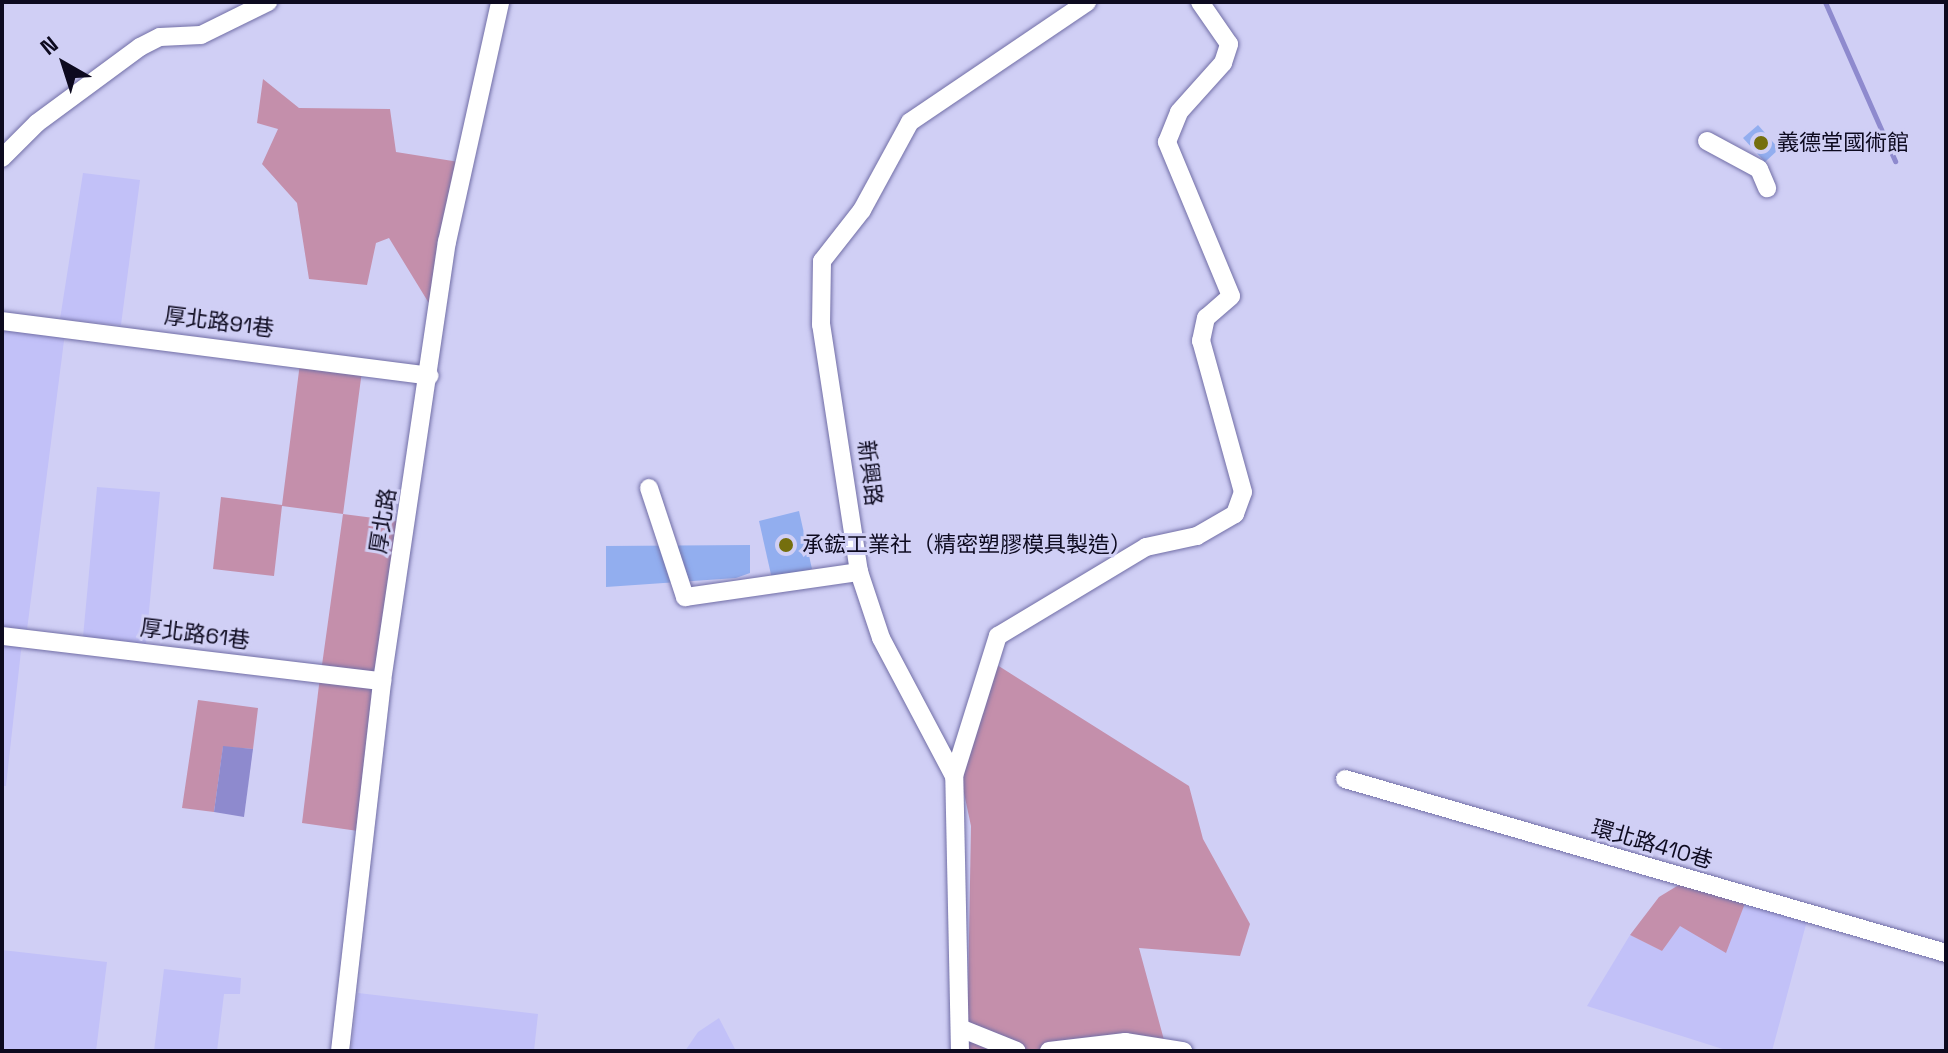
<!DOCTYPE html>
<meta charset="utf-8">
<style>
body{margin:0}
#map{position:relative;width:1948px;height:1053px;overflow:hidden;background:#d0cff5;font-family:"Space Grotesk","Noto Sans TC",sans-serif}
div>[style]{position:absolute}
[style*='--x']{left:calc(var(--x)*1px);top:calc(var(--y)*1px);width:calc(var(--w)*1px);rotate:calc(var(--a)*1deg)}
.built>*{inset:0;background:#c2c1f8}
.green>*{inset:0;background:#c48fab}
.water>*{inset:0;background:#8e8ace}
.stream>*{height:5px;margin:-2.5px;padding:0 2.5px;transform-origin:2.5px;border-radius:2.5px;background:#8e8ace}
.building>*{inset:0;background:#92aeef}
.roads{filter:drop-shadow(0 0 2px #716ea6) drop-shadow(0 0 2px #716ea6)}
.minor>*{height:18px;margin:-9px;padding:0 9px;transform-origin:9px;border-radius:9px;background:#fff}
.dots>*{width:22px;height:22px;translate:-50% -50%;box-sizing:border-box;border:4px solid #d0cff5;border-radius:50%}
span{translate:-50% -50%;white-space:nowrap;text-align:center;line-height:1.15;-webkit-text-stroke:6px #d0cff5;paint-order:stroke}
.poi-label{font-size:22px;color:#0d0a1f}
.left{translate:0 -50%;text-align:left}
.street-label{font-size:22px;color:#0d0a1f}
.frame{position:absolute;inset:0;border:4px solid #0d0a1f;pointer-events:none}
.north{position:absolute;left:24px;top:24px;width:80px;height:80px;-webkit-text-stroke:6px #d0cff5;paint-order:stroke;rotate:321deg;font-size:22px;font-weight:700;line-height:32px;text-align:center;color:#0d0a1f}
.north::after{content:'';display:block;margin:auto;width:28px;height:36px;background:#0d0a1f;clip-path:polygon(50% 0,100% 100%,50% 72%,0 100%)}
</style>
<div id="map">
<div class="built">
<div style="clip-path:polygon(83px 173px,140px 180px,121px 325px,60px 319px)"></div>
<div style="clip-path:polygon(2px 325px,65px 333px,27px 630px,2px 627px)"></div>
<div style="clip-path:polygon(97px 487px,160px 492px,146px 644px,83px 637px)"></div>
<div style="clip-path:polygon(2px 639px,22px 642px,6px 786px,2px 786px)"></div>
<div style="clip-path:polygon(1747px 898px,1808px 917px,1772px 1051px,1729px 1051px,1587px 1006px,1630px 935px,1662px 951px,1680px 925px)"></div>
<div style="clip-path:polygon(2px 950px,107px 962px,96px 1051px,2px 1051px)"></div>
<div style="clip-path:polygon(164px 969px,241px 978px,240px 994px,224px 994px,217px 1051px,154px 1051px)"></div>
<div style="clip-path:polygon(358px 993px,538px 1014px,534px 1051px,351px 1051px)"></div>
<div style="clip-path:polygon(719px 1018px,736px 1051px,685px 1051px,698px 1032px)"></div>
</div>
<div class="green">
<div style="clip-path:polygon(263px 79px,299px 108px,390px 109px,396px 152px,459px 162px,438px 318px,389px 238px,376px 243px,367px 285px,309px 279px,297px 203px,262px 164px,278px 129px,257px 123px)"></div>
<div style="clip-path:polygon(300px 363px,362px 371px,343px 514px,405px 522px,382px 668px,374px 672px,322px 665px,343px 514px,282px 506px,274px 576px,213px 569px,221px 497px,282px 505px)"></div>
<div style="clip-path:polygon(994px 663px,1189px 786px,1203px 839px,1250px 924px,1240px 956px,1139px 948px,1167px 1051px,967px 1051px,971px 826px,958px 765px)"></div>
<div style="clip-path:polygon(320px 677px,374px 683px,365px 832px,302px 823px)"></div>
<div style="clip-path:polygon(198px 700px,258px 708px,253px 749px,223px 747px,214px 812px,182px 808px)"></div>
<div style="clip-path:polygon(1682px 883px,1747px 898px,1726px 953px,1680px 926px,1662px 951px,1630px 935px,1659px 897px)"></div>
</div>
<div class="water">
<div style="clip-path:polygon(223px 746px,253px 749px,244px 817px,214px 812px)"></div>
</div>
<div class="stream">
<div style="--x:1825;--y:2;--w:174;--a:66.2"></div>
</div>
<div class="building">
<div style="clip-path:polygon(1758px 125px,1779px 149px,1765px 162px,1743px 138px)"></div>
<div style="clip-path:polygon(799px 511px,812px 569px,772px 579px,759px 521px)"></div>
<div style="clip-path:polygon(750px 545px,750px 573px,736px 578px,606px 587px,606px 546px)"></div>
</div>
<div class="roads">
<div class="minor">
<div style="--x:1707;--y:141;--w:59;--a:28.3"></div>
<div style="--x:1759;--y:169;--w:21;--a:67"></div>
<div style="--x:2;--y:158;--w:49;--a:-45"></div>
<div style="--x:37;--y:123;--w:128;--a:-36.4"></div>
<div style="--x:140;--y:47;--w:22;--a:-27"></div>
<div style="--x:160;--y:37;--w:41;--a:-2.8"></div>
<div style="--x:201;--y:35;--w:75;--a:-26.2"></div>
<div style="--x:2;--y:321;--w:431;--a:7.3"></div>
<div style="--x:649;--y:488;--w:115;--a:71.7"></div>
<div style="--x:685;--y:597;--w:176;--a:-8.2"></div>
<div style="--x:2;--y:636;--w:383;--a:6.8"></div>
<div style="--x:954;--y:776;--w:147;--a:-72.6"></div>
<div style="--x:998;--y:636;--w:173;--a:-31"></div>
<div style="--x:1146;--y:547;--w:52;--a:-12.2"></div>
<div style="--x:1197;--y:536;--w:44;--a:-30.1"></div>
<div style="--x:1235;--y:514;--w:23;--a:-70"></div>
<div style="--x:1243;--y:492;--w:157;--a:-105.5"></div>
<div style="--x:1201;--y:341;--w:24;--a:-78"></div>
<div style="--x:1206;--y:318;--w:33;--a:-41"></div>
<div style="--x:1231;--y:296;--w:167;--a:-112.6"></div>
<div style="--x:1167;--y:142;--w:32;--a:-68"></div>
<div style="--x:1179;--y:112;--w:66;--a:-48.1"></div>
<div style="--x:1223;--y:63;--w:20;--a:-72"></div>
<div style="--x:1229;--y:44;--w:51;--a:-124.6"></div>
<div style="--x:1345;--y:779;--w:626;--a:16.15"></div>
<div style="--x:960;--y:1028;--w:61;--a:22"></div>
<div style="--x:340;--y:1051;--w:372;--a:-83.5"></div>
<div style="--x:382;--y:681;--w:444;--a:-81.6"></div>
<div style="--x:447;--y:242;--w:246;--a:-77.5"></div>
<div style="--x:960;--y:1051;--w:275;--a:-91.2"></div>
<div style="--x:954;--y:776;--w:156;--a:-117.9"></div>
<div style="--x:881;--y:638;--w:70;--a:-108.4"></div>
<div style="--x:859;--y:572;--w:250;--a:-98.7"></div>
<div style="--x:821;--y:325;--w:64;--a:-89.1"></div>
<div style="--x:822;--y:261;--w:65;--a:-51.9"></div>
<div style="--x:862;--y:210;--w:100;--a:-61.4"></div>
<div style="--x:910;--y:122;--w:214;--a:-34.1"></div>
<div style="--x:1049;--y:1051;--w:77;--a:-6.8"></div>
<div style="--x:1125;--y:1042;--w:59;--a:8.8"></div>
</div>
</div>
<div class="dots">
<div style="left:1761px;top:143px;background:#756f0e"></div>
<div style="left:786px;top:545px;background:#756f0e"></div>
</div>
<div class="poi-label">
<span class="left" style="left:1777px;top:143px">義德堂國術館</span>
<span class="left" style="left:802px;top:545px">承鋐工業社（精密塑膠模具製造）</span>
</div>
<div class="street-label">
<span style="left:219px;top:322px;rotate:7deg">厚北路91巷</span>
<span style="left:870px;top:473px;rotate:83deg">新興路</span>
<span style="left:383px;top:521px;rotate:-81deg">厚北路</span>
<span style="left:195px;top:634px;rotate:7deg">厚北路61巷</span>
<span style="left:1652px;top:844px;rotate:16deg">環北路410巷</span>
</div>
<div class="frame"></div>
<div class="north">N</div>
</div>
